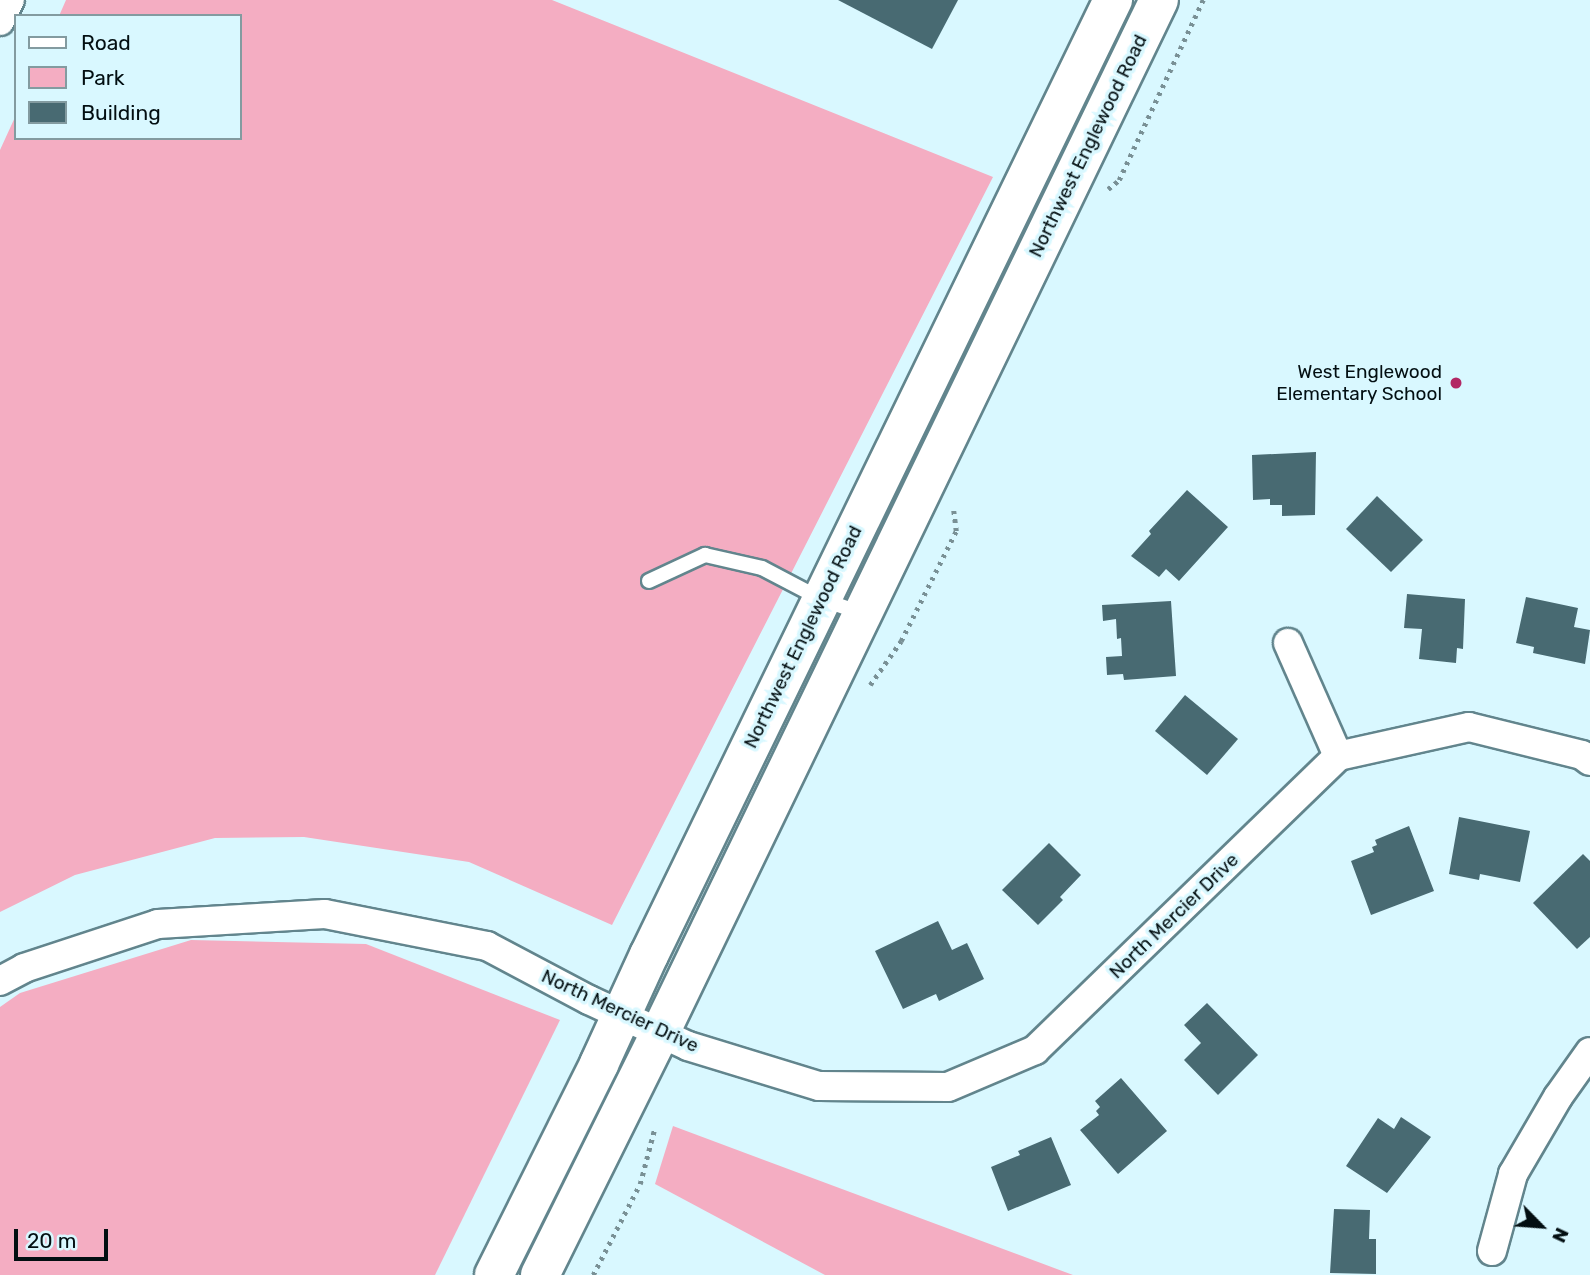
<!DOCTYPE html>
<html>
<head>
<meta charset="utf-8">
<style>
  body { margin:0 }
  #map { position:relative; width:1590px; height:1275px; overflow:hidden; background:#d9f8ff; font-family:Rubik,sans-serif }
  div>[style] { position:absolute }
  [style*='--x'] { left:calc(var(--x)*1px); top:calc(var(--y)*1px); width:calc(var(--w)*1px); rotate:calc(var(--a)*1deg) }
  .green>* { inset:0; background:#f4adc2 }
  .building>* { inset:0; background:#486a72 }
  .path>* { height:4.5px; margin-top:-2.25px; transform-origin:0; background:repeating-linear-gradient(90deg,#799095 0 3.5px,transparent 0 8.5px) }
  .roads { filter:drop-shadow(2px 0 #62858d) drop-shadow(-2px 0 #62858d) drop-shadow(0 2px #62858d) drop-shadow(0 -2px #62858d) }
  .service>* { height:14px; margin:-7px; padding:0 7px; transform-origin:7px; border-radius:7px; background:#fff }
  .minor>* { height:28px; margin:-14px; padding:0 14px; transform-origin:14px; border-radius:14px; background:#fff }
  .secondary>* { height:38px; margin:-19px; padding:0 19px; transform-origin:19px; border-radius:19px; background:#fff }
  .dots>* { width:19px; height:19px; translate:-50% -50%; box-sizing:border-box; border:4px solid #d9f8ff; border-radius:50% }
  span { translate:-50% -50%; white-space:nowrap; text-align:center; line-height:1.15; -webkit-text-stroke:7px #d9f8ff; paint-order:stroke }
  .street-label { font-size:19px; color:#030f12 }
  .poi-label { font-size:19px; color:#030f12 }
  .right { translate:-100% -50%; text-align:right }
  .legend { position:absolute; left:14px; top:14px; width:228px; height:126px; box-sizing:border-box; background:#d9f8ff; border:2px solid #839ba0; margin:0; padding:9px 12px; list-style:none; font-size:21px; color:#030f12 }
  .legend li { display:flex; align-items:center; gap:14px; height:35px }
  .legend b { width:35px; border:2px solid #839ba0 }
  .north { position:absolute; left:1506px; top:1191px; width:70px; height:70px; -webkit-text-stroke:5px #d9f8ff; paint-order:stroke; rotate:115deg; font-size:19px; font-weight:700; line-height:28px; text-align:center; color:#030f12 }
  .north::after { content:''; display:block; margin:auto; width:24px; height:32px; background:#030f12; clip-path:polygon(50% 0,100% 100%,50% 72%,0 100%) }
  .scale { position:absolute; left:14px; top:1229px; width:94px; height:32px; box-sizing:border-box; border:4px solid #030f12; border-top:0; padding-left:9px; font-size:21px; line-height:24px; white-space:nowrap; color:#030f12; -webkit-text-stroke:5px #d9f8ff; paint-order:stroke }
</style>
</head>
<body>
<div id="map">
  <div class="green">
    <div style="clip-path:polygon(66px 0,552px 0,993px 177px,612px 925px,469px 862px,304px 837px,215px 838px,75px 875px,0 912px,0 150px,16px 115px,16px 138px,240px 138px,240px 16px,59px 16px)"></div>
    <div style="clip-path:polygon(191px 940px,366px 944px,560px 1020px,435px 1275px,0 1275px,0 1007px,20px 993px)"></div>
    <div style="clip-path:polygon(673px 1126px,1073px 1275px,825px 1275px,655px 1184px)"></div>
  </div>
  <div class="building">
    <div style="clip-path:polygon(838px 0,958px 0,932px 49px)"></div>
    <div style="clip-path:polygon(1316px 452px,1315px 515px,1282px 516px,1282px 505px,1270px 505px,1270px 499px,1253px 500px,1252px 455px)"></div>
    <div style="clip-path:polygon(1187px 490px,1228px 527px,1179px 581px,1166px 569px,1159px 577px,1131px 556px,1151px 534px,1149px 531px)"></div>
    <div style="clip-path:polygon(1377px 496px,1423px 540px,1391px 572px,1346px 529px)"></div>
    <div style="clip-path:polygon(1407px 594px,1465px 599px,1463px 649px,1457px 648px,1456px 663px,1419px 659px,1422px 629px,1404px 628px)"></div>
    <div style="clip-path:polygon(1526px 597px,1578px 608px,1574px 627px,1590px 630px,1585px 664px,1533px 653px,1534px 647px,1516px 643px)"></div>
    <div style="clip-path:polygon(1171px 601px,1176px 676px,1124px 680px,1123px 674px,1107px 675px,1106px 657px,1122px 656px,1121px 638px,1117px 639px,1116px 619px,1103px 621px,1102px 605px)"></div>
    <div style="clip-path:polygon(1185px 695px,1238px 739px,1207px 775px,1155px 731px)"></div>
    <div style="clip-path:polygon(1459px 817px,1530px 831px,1520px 882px,1480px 874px,1479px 880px,1449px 874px)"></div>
    <div style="clip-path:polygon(1409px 826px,1434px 891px,1371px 915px,1351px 861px,1374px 852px,1372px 847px,1377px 845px,1375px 840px)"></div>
    <div style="clip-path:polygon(1049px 843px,1081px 875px,1060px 897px,1063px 900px,1038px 925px,1002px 890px)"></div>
    <div style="clip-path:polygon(1583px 854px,1590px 861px,1590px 937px,1577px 949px,1533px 903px)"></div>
    <div style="clip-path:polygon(938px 921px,952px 950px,967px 943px,984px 979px,939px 1001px,936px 994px,903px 1009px,875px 951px)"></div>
    <div style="clip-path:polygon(1207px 1003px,1258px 1055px,1218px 1095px,1184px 1060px,1201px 1043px,1184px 1025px)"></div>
    <div style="clip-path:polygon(1121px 1078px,1167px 1131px,1118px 1174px,1080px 1130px,1099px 1115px,1096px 1111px,1100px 1107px,1095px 1101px)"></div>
    <div style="clip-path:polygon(1401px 1117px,1431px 1137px,1387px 1193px,1346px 1166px,1378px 1118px,1394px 1129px)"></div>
    <div style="clip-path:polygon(1051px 1137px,1071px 1185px,1008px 1211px,991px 1167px,1020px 1155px,1018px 1151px)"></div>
    <div style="clip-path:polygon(1334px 1209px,1370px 1210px,1369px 1239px,1376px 1239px,1376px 1274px,1330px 1273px)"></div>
  </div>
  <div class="path">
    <div style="--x:1108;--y:189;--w:14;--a:-39"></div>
    <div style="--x:1119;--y:180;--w:199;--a:-65"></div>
    <div style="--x:870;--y:685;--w:54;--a:-54.8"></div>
    <div style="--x:901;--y:641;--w:123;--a:-63.4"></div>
    <div style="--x:956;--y:531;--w:24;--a:-97"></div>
    <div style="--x:593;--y:1275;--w:102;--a:-62.7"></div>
    <div style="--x:640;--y:1184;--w:59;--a:-75.3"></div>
  </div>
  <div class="roads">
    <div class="service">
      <div style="--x:649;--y:581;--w:62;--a:-24.9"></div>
      <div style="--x:705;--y:555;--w:58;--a:12.8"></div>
      <div style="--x:762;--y:568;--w:67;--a:27.7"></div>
      <div style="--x:821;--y:599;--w:42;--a:19.3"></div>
    </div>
    <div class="minor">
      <div style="--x:0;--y:21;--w:23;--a:-65"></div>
      <div style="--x:1288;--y:643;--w:124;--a:66.1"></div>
      <div style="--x:0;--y:981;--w:27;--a:-28"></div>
      <div style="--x:24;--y:968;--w:141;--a:-18.2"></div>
      <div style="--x:158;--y:924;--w:167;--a:-3.4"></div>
      <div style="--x:325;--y:914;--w:165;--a:11.2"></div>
      <div style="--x:487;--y:946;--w:115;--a:27.9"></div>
      <div style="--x:589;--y:1000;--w:109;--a:24.9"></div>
      <div style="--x:688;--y:1046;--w:137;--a:17"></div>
      <div style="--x:819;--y:1086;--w:129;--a:0.4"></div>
      <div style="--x:948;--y:1087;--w:95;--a:-23"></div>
      <div style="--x:1035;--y:1050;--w:422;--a:-44.1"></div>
      <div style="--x:1338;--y:756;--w:134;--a:-12.5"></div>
      <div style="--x:1469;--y:727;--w:116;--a:13.9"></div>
      <div style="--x:1582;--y:755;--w:10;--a:37"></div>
      <div style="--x:1492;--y:1251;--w:80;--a:-74.7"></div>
      <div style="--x:1513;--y:1174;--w:89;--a:-59.7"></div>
      <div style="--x:1558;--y:1097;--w:55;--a:-54.6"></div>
    </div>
    <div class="secondary">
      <div style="--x:494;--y:1275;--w:236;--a:-63.5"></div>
      <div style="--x:599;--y:1064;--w:120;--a:-65.4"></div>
      <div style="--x:649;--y:955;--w:1062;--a:-64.09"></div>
      <div style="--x:540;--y:1275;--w:270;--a:-63.6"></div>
      <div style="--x:660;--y:1033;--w:1147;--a:-64.22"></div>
    </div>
  </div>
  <div class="dots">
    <div style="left:1456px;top:383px;background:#b22764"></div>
  </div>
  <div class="street-label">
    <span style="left:1088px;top:146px;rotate:-64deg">Northwest Englewood Road</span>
    <span style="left:803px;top:637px;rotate:-64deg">Northwest Englewood Road</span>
    <span style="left:1174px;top:916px;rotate:-44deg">North Mercier Drive</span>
    <span style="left:620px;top:1011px;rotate:25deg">North Mercier Drive</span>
  </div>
  <div class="poi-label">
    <span class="right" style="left:1442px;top:383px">West Englewood<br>Elementary School</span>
  </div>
  <ul class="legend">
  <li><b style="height:9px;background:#fff"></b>Road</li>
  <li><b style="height:19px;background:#f4adc2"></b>Park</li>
  <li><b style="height:19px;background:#486a72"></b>Building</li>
  </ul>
  <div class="north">N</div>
  <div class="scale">20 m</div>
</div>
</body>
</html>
